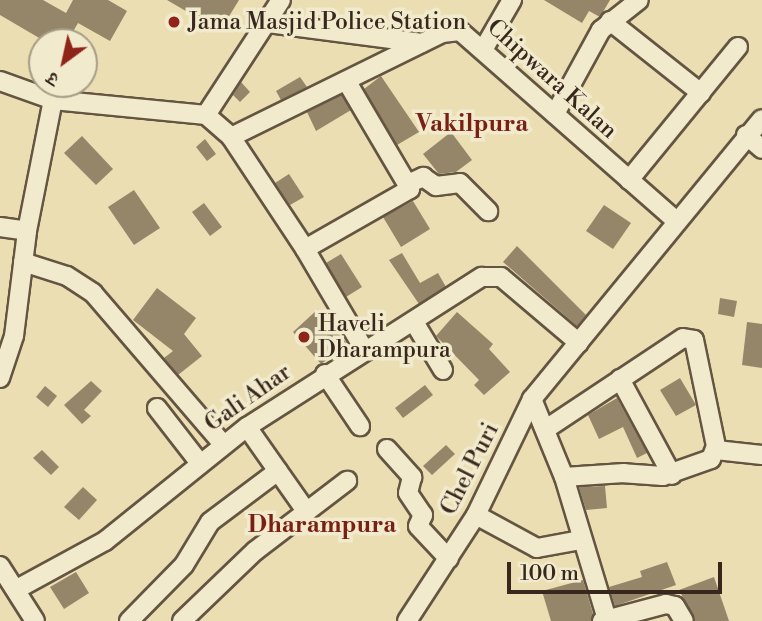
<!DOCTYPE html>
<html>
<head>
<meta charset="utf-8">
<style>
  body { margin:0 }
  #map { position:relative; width:762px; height:621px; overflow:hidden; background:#eadeb2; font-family:"Libre Bodoni","Noto Serif Devanagari",serif }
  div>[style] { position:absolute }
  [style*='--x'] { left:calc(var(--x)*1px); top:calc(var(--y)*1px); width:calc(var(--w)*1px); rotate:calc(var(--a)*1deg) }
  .building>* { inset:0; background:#95866a }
  .roads { filter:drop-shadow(2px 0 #645542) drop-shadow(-2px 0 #645542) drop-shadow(0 2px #645542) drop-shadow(0 -2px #645542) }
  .minor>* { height:18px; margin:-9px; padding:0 9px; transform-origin:9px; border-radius:9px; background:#f1eacd }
  .dots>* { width:19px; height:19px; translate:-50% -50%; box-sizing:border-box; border:4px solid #f1eacd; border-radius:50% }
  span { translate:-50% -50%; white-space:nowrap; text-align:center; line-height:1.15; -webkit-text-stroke:7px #f1eacd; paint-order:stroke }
  .poi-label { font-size:23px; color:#38271d }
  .left { translate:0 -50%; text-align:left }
  .street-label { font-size:23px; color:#38271d }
  .neighbourhood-label { font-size:24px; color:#7a1f14; font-weight:700 }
  .north { position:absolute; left:28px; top:28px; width:70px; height:70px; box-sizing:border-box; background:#f1eacd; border:2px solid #a79c87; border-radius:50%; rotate:213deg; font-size:19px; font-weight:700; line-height:28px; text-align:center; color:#38271d }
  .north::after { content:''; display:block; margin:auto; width:24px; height:32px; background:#8f2418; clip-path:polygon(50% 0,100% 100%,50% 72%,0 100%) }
  .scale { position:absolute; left:507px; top:562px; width:215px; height:32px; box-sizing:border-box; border:4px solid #38271d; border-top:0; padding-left:9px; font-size:21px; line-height:24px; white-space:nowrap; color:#38271d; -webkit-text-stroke:5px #f1eacd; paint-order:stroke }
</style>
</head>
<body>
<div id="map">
  <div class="building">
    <div style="clip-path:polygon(0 0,43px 0,66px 13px,73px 0,108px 0,127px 11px,110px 41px,78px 23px,67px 42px,52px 36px,46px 42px,0 15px)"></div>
    <div style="clip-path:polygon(167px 0,239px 0,220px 31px)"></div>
    <div style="clip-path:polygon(544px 0,610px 0,600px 17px,589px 11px,582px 23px)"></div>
    <div style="clip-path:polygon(381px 76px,419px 132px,397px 145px,364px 89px)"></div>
    <div style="clip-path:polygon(300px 77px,307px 87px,281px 100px,276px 91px)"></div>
    <div style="clip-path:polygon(241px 82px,250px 92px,240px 102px,233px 95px)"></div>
    <div style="clip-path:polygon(342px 95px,351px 110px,316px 131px,307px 112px)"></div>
    <div style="clip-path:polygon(451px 132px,472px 160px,456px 172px,439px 174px,423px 154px)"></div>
    <div style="clip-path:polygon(82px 136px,113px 169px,96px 185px,64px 153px)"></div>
    <div style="clip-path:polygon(205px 139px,216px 154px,207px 161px,196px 147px)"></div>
    <div style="clip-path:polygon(289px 174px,304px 197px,290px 205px,275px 183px)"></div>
    <div style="clip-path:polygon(134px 190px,160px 228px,134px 245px,108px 207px)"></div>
    <div style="clip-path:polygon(413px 201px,430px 229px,401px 247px,383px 217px)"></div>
    <div style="clip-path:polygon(204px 203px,222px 227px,210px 236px,192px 212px)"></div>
    <div style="clip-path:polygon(604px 205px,631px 223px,613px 249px,586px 231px)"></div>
    <div style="clip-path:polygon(517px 246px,586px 315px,577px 326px,503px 262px)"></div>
    <div style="clip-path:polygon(402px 253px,420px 283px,438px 273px,446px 287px,419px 304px,389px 260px)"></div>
    <div style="clip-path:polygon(341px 254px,362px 287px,346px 297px,326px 263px)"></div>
    <div style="clip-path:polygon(157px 288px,196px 318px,184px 334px,202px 356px,178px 375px,164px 358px,173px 351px,133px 320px)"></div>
    <div style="clip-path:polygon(720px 298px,737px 301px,734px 317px,718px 314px)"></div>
    <div style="clip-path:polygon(318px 309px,348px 345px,321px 364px,293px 332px)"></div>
    <div style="clip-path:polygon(457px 312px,493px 344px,489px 349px,510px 372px,484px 395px,474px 385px,479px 380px,436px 336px)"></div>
    <div style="clip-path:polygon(747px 322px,762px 324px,762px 368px,742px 365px)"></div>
    <div style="clip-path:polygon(680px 378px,696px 405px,676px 416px,660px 390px)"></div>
    <div style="clip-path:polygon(91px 381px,102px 391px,84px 410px,91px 416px,82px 424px,64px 405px)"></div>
    <div style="clip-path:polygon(425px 385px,433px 395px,403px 418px,395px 408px)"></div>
    <div style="clip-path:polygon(45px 386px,57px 396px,48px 407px,36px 397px)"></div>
    <div style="clip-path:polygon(617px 398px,647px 453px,637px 458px,623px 427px,599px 439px,588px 415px)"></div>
    <div style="clip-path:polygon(446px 445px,455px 454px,432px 475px,423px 466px)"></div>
    <div style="clip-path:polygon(42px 450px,59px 467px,51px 475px,33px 458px)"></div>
    <div style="clip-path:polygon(605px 486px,607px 508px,586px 510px,579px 487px)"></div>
    <div style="clip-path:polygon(83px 487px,97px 500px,79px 520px,64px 507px)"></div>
    <div style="clip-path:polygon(667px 562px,676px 585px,615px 606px,609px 587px,642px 577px,640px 571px)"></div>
    <div style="clip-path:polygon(76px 572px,89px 593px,64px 609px,50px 587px)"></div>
    <div style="clip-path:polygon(714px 577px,729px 621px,695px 621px,679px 590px)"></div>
    <div style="clip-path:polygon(583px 580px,593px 614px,591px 621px,551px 621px,542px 591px)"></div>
  </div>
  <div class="roads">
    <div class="minor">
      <div style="--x:610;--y:21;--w:116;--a:38.4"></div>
      <div style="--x:268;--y:23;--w:155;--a:7.4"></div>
      <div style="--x:483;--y:50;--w:58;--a:-59.9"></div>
      <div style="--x:0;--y:81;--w:56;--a:19.7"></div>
      <div style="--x:53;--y:100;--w:154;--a:5.6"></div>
      <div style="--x:206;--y:115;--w:137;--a:-56.9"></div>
      <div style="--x:555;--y:114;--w:96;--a:-61.3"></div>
      <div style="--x:601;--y:30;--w:48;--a:-38.3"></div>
      <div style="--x:206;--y:115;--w:33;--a:41"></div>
      <div style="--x:231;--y:137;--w:134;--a:56.5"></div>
      <div style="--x:305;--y:249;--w:116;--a:59.5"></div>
      <div style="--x:746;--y:135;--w:21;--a:41"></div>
      <div style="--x:231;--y:137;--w:235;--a:-26.2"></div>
      <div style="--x:442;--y:33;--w:18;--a:-6"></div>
      <div style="--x:460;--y:31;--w:288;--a:41.3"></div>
      <div style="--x:629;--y:180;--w:172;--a:-50.7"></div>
      <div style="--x:408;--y:184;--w:17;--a:-25"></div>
      <div style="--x:423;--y:177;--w:16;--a:35"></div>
      <div style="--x:436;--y:186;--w:24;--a:-7"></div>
      <div style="--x:460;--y:183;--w:40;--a:45"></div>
      <div style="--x:0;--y:227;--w:27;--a:8"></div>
      <div style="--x:305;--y:249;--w:121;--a:-29.7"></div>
      <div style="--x:410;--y:189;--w:124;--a:-120.5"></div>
      <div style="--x:23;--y:262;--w:46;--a:17.7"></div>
      <div style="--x:67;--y:276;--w:31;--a:33"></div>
      <div style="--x:93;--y:293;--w:199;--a:49.3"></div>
      <div style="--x:414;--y:322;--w:56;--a:58.9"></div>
      <div style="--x:325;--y:374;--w:63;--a:56.1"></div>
      <div style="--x:0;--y:378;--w:44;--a:-71.6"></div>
      <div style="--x:14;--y:336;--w:106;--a:-82.9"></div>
      <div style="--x:27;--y:231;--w:134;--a:-78.8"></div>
      <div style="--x:620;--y:379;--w:109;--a:61.6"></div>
      <div style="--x:532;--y:399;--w:84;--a:67.7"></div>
      <div style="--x:564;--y:477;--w:148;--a:73.2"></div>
      <div style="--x:157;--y:408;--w:68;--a:52.1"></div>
      <div style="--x:247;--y:427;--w:103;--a:54.9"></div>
      <div style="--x:546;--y:429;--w:164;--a:-33.6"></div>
      <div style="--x:683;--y:338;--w:11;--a:10"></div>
      <div style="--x:694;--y:340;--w:108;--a:78.3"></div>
      <div style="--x:716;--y:446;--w:14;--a:111"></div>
      <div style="--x:711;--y:459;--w:51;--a:160.5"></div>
      <div style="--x:663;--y:476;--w:39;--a:-176"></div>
      <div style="--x:624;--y:473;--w:60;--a:176.2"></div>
      <div style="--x:387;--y:449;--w:38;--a:48"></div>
      <div style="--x:412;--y:477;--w:16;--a:104"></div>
      <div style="--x:408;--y:493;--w:27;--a:56"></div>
      <div style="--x:423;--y:515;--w:12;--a:114"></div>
      <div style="--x:418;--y:526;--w:45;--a:46.8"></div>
      <div style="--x:716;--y:450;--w:46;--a:6.2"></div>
      <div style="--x:476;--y:515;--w:69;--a:28.4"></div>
      <div style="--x:537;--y:548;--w:45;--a:-10.3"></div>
      <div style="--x:0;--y:566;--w:65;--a:57.5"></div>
      <div style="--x:17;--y:589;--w:100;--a:-28.6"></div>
      <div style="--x:105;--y:541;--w:182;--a:-38.8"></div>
      <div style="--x:247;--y:427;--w:279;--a:-32.6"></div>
      <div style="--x:482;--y:277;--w:19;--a:0"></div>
      <div style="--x:501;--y:277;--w:102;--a:40.2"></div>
      <div style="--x:129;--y:621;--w:78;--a:-45.5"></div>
      <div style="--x:184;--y:565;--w:50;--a:-58.8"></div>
      <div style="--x:210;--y:522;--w:85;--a:-36.9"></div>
      <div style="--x:182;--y:621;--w:101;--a:-43.8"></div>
      <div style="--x:255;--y:551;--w:116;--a:-37.3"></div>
      <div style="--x:407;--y:621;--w:126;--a:-56.9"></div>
      <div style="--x:476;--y:515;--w:129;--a:-64.2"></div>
      <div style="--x:532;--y:399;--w:362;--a:-50.6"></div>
      <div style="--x:602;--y:621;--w:66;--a:-14.9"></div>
      <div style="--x:666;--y:604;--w:9;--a:13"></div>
      <div style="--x:675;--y:606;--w:17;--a:59"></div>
    </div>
  </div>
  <div class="dots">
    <div style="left:174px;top:22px;background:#8f2418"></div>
    <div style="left:304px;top:337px;background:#8f2418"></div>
  </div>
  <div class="poi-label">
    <span class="left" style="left:188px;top:22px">Jama Masjid Police Station</span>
    <span class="left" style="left:318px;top:337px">Haveli<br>Dharampura</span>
  </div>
  <div class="street-label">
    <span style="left:552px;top:79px;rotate:42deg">Chipwara Kalan</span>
    <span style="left:248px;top:398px;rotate:-35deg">Gali Ahar</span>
    <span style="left:470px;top:469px;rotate:-63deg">Chel Puri</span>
  </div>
  <div class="neighbourhood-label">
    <span style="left:472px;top:125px">Vakilpura</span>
    <span style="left:322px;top:526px">Dharampura</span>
  </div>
  <div class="north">उ</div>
  <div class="scale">100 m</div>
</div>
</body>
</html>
